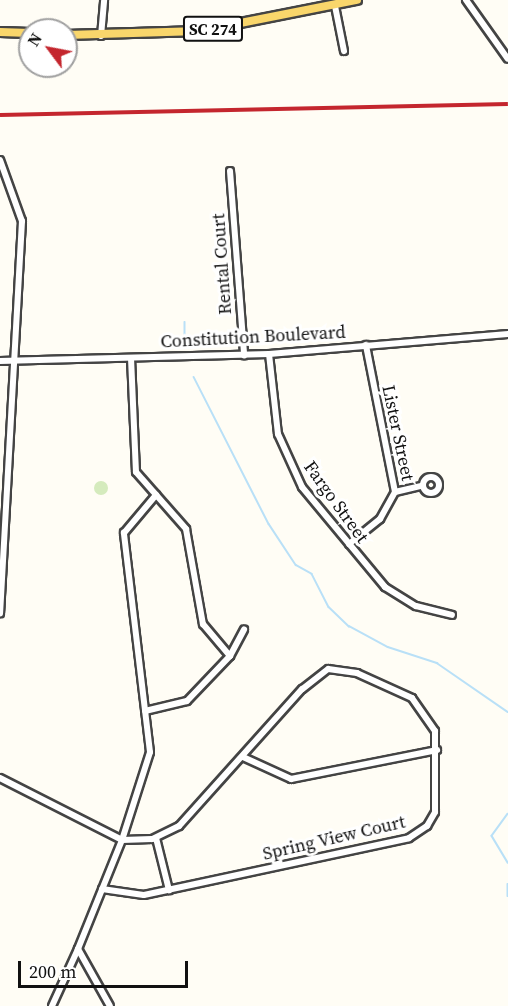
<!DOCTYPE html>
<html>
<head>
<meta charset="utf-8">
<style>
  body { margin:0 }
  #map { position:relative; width:508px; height:1006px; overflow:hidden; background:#fffdf5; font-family:"Source Serif 4",serif }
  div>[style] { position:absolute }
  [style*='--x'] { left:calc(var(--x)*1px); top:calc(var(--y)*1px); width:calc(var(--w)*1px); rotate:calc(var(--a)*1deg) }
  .green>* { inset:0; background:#d5ebbd }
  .round { border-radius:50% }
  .stream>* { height:1.5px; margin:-0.75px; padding:0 0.75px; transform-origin:0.75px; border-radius:0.75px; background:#b9e0f7 }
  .roads { filter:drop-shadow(2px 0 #444) drop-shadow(-2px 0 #444) drop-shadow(0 2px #444) drop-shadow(0 -2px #444) }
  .minor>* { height:6px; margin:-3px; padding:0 3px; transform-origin:3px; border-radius:3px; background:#fff }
  .minor>.ring { margin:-3px; padding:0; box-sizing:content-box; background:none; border:6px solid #fff; border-radius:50% }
  .major>* { height:8px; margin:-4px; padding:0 4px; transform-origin:4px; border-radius:4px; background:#f9d66b }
  .rail>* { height:4px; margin-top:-2px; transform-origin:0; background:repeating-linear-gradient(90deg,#fff 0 4.5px,#c4262e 0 9px); box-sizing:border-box; border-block:2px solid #c4262e }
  span { translate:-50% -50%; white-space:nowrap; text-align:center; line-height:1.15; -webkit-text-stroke:6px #fff; paint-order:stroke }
  .shield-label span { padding:2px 4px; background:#fff; border:2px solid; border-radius:4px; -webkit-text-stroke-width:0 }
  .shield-label { font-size:16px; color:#111; font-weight:700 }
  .street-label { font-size:18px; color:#111 }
  .north { position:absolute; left:18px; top:18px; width:60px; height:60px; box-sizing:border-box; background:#fff; border:2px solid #a0a0a0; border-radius:50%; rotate:302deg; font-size:16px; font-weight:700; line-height:24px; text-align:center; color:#111 }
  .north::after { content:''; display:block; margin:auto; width:21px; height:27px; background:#c4262e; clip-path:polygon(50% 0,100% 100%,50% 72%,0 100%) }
  .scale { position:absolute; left:18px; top:961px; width:170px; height:27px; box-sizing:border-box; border:3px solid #111; border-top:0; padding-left:8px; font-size:18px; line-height:21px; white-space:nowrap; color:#111; -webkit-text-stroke:4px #fff; paint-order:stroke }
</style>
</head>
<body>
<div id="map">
  <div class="green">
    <div class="round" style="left:94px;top:481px;width:14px;height:14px"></div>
  </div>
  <div class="stream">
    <div style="--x:185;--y:322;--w:17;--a:90"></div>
    <div style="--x:194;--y:377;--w:165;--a:63"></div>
    <div style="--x:269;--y:524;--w:49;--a:56.6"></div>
    <div style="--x:296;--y:565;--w:18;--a:29"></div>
    <div style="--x:312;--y:574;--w:37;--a:63"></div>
    <div style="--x:329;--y:607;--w:28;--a:44"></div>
    <div style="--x:349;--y:626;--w:44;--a:28.3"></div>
    <div style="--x:388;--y:647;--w:52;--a:18.1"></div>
    <div style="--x:437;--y:663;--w:86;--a:34.6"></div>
    <div style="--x:508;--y:814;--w:27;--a:126"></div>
    <div style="--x:492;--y:836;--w:31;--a:59"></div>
    <div style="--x:508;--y:884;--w:12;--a:90"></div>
  </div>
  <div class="roads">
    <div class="minor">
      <div style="--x:466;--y:0;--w:72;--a:54.6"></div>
      <div style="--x:335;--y:6;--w:46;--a:78.7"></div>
      <div style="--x:101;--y:36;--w:36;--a:-85"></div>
      <div style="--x:0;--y:160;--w:65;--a:70.2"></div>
      <div style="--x:22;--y:221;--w:393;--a:93.2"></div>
      <div style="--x:230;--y:171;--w:185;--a:85.6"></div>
      <div style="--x:269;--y:354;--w:81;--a:83.6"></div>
      <div style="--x:278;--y:434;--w:58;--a:65.6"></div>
      <div style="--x:302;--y:487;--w:130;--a:50.3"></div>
      <div style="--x:385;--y:587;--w:36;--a:32"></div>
      <div style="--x:416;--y:606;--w:37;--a:14"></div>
      <div style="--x:131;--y:358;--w:114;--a:87.5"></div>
      <div style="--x:136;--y:472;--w:76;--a:48.7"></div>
      <div style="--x:186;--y:529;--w:97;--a:79.9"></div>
      <div style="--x:203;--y:624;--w:42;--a:49.8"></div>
      <div style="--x:0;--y:361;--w:269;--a:-1.5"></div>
      <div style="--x:269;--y:354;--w:240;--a:-4.8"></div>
      <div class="ring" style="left:423px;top:477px;width:10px;height:10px"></div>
      <div style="--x:395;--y:492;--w:28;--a:-13"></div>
      <div style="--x:349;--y:544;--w:40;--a:-39"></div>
      <div style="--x:380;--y:519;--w:31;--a:-61"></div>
      <div style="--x:395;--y:492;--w:150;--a:-101.2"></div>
      <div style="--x:145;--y:711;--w:43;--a:-13.4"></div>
      <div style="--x:187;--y:701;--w:62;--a:-46.3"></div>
      <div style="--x:230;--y:656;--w:30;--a:-62"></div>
      <div style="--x:243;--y:757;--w:53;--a:24.6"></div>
      <div style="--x:291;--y:779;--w:149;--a:-11.2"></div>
      <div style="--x:0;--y:778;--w:137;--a:26.9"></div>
      <div style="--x:122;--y:840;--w:118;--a:112"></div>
      <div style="--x:78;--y:949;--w:65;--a:60.7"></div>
      <div style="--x:156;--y:838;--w:54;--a:76"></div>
      <div style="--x:102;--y:889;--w:42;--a:8.1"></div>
      <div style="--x:144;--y:895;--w:271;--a:-12.1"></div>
      <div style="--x:409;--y:838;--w:22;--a:-34"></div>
      <div style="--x:427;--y:826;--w:16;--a:-60"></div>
      <div style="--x:435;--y:812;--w:81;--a:-90"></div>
      <div style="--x:435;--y:731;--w:40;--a:-124.9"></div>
      <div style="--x:412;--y:698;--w:60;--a:-155.6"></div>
      <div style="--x:357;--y:673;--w:29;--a:-172"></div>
      <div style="--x:328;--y:669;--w:33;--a:142"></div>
      <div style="--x:302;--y:689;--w:184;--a:131.9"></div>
      <div style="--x:179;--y:826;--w:30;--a:154"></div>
      <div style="--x:152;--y:839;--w:30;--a:178"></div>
      <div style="--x:122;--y:840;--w:92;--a:-72.3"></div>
      <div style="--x:150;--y:752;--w:221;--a:-96.8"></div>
      <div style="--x:124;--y:533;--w:50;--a:-49.9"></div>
      <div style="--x:52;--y:1006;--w:63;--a:-65.5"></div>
    </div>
    <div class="major">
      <div style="--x:0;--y:32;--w:30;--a:2"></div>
      <div style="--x:66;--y:35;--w:134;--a:-1.7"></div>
      <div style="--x:200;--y:31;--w:160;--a:-11.2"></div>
    </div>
  </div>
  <div class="rail">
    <div style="--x:0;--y:115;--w:508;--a:-1.24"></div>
  </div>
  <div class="shield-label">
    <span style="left:213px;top:29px">SC 274</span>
  </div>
  <div class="street-label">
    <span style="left:222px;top:264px;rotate:-94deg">Rental Court</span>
    <span style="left:253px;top:337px;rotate:-3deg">Constitution Boulevard</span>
    <span style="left:398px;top:433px;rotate:78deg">Lister Street</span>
    <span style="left:336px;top:502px;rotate:54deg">Fargo Street</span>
    <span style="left:334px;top:838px;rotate:-13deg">Spring View Court</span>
  </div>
  <div class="north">N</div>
  <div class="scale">200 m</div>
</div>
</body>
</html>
